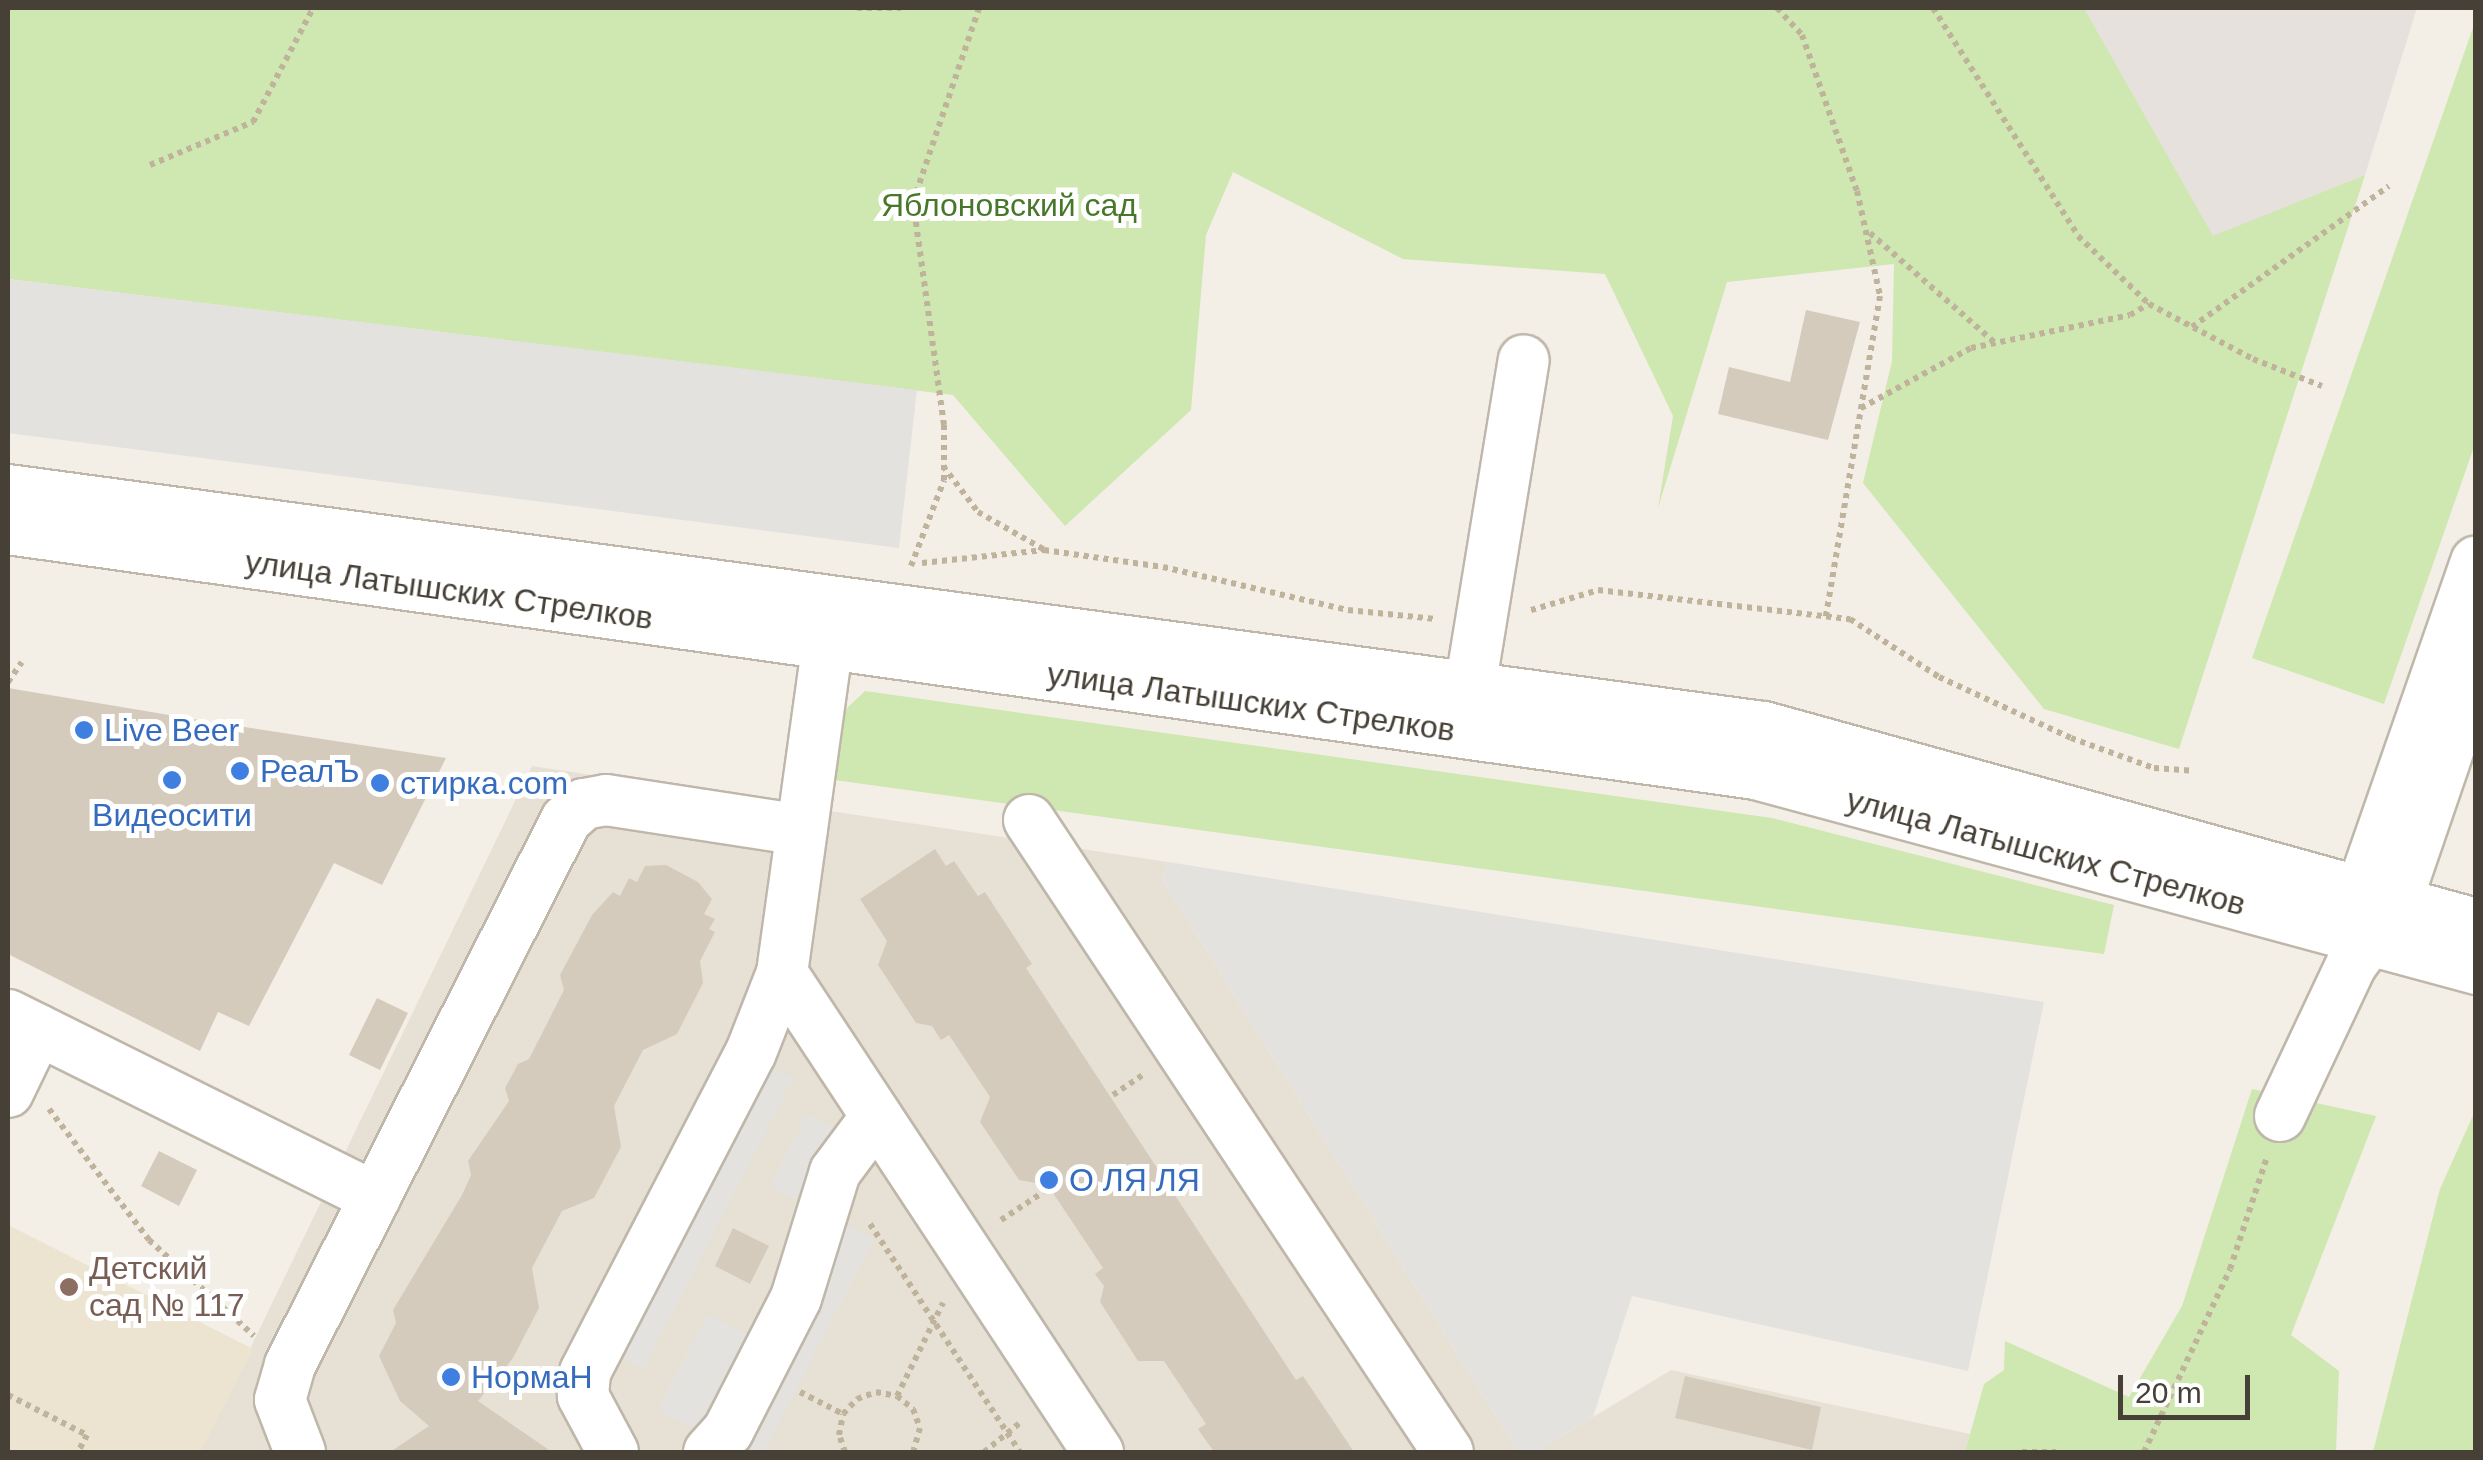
<!DOCTYPE html>
<html>
<head>
<meta charset="utf-8">
<style>
  body { margin:0 }
  #map { position:relative; width:2483px; height:1460px; overflow:hidden; background:#f3efe7; font-family:Arial,sans-serif }
  div>[style] { position:absolute }
  [style*='--x'] { left:calc(var(--x)*1px); top:calc(var(--y)*1px); width:calc(var(--w)*1px); rotate:calc(var(--a)*1deg) }
  .residential>* { inset:0; background:#e7e1d5 }
  .industrial>* { inset:0; background:#e6e1dc }
  .education>* { inset:0; background:#ece4d1 }
  .green>* { inset:0; background:#cfe7b0 }
  .parking>* { inset:0; background:#e4e2df }
  .building>* { inset:0; background:#d5cbbc }
  .path>* { height:6px; margin-top:-3px; transform-origin:0; background:repeating-linear-gradient(90deg,#c0b39b 0 5px,transparent 0 10px) }
  .roads { filter:drop-shadow(2px 0 #bfb7aa) drop-shadow(-2px 0 #bfb7aa) drop-shadow(0 2px #bfb7aa) drop-shadow(0 -2px #bfb7aa) }
  .minor>* { height:50px; margin:-25px; padding:0 25px; transform-origin:25px; border-radius:25px; background:#fff }
  .dots>* { width:28px; height:28px; translate:-50% -50%; box-sizing:border-box; border:5px solid #fff; border-radius:50% }
  span { translate:-50% -50%; white-space:nowrap; text-align:center; line-height:1.15; -webkit-text-stroke:10px #fff; paint-order:stroke }
  .park-label { font-size:32px; color:#47782a }
  .street-label { font-size:32px; color:#464036 }
  .shop-label { font-size:32px; color:#366cbe }
  .left { translate:0 -50%; text-align:left }
  .education-label { font-size:32px; color:#785e54 }
  .frame { position:absolute; inset:0; border:10px solid #464036; pointer-events:none }
  .scale { position:absolute; left:2118px; top:1375px; width:132px; height:45px; box-sizing:border-box; border:5px solid #464036; border-top:0; padding-left:12px; font-size:30px; line-height:35px; white-space:nowrap; color:#464036; -webkit-text-stroke:8px #fff; paint-order:stroke }
</style>
</head>
<body>
<div id="map">
  <div class="residential">
    <div style="clip-path:polygon(532px 766px,1168px 862px,1162px 879px,1518px 1452px,200px 1452px)"></div>
    <div style="clip-path:polygon(1671px 1370px,1970px 1434px,1965px 1452px,1535px 1452px)"></div>
  </div>
  <div class="industrial">
    <div style="clip-path:polygon(2084px 8px,2417px 8px,2365px 175px,2213px 237px)"></div>
  </div>
  <div class="education">
    <div style="clip-path:polygon(8px 1225px,253px 1349px,200px 1452px,8px 1452px)"></div>
  </div>
  <div class="green">
    <div style="clip-path:polygon(8px 8px,2084px 8px,2213px 236px,2365px 175px,2179px 749px,2044px 709px,1863px 483px,1892px 361px,1894px 264px,1727px 282px,1658px 508px,1673px 416px,1605px 274px,1403px 259px,1233px 172px,1206px 235px,1191px 410px,1065px 526px,953px 395px,8px 279px)"></div>
    <div style="clip-path:polygon(2475px 22px,2475px 444px,2384px 704px,2252px 658px)"></div>
    <div style="clip-path:polygon(865px 691px,1772px 818px,2114px 905px,2104px 954px,827px 779px,844px 711px)"></div>
    <div style="clip-path:polygon(2252px 1089px,2376px 1116px,2291px 1335px,2339px 1371px,2336px 1452px,1965px 1452px,1984px 1384px,2004px 1370px,2005px 1341px,2129px 1397px,2182px 1306px)"></div>
    <div style="clip-path:polygon(2475px 1111px,2475px 1452px,2373px 1452px,2440px 1189px)"></div>
  </div>
  <div class="parking">
    <div style="clip-path:polygon(8px 279px,917px 390px,899px 548px,8px 433px)"></div>
    <div style="clip-path:polygon(1168px 862px,2044px 1002px,1968px 1371px,1632px 1296px,1593px 1417px,1535px 1452px,1518px 1452px,1162px 879px)"></div>
    <div style="clip-path:polygon(766px 1064px,793px 1079px,643px 1369px,616px 1354px)"></div>
    <div style="clip-path:polygon(807px 1114px,832px 1127px,795px 1200px,770px 1186px)"></div>
    <div style="clip-path:polygon(848px 1226px,874px 1239px,764px 1452px,732px 1452px)"></div>
    <div style="clip-path:polygon(707px 1314px,757px 1339px,708px 1435px,658px 1410px)"></div>
  </div>
  <div class="building">
    <div style="clip-path:polygon(1806px 310px,1860px 322px,1828px 440px,1718px 414px,1729px 367px,1790px 382px)"></div>
    <div style="clip-path:polygon(8px 688px,205px 721px,446px 758px,382px 885px,334px 863px,249px 1026px,218px 1012px,200px 1051px,8px 954px)"></div>
    <div style="clip-path:polygon(935px 849px,946px 866px,954px 861px,978px 896px,985px 892px,1032px 964px,1026px 968px,1296px 1380px,1303px 1376px,1354px 1452px,1214px 1452px,1198px 1429px,1206px 1424px,1164px 1361px,1138px 1361px,1100px 1302px,1104px 1286px,1095px 1274px,1103px 1268px,1051px 1190px,1044px 1195px,1036px 1183px,1019px 1180px,980px 1122px,990px 1097px,949px 1035px,941px 1040px,932px 1026px,916px 1023px,878px 965px,887px 941px,860px 899px)"></div>
    <div style="clip-path:polygon(666px 865px,698px 882px,712px 899px,704px 914px,715px 919px,709px 929px,715px 932px,700px 961px,703px 983px,677px 1034px,643px 1050px,614px 1106px,621px 1147px,594px 1198px,562px 1211px,532px 1268px,539px 1308px,513px 1358px,478px 1401px,552px 1452px,390px 1452px,429px 1426px,400px 1401px,379px 1356px,396px 1323px,393px 1310px,462px 1195px,471px 1175px,468px 1161px,509px 1101px,505px 1088px,518px 1064px,529px 1059px,564px 990px,560px 975px,592px 915px,613px 892px,620px 896px,629px 878px,637px 882px,645px 866px)"></div>
    <div style="clip-path:polygon(377px 998px,408px 1013px,380px 1070px,349px 1055px)"></div>
    <div style="clip-path:polygon(159px 1151px,197px 1170px,179px 1206px,141px 1186px)"></div>
    <div style="clip-path:polygon(733px 1228px,769px 1246px,750px 1284px,715px 1266px)"></div>
    <div style="clip-path:polygon(1685px 1376px,1821px 1407px,1812px 1450px,1675px 1418px)"></div>
  </div>
  <div class="path">
    <div style="--x:857;--y:8;--w:44;--a:0"></div>
    <div style="--x:1777;--y:8;--w:37;--a:47"></div>
    <div style="--x:1802;--y:35;--w:165;--a:70.6"></div>
    <div style="--x:1857;--y:191;--w:107;--a:77.6"></div>
    <div style="--x:1880;--y:296;--w:325;--a:99.6"></div>
    <div style="--x:1933;--y:8;--w:270;--a:57.5"></div>
    <div style="--x:2078;--y:236;--w:98;--a:43.8"></div>
    <div style="--x:2149;--y:304;--w:118;--a:27.9"></div>
    <div style="--x:2253;--y:359;--w:74;--a:21.4"></div>
    <div style="--x:150;--y:165;--w:112;--a:-22.7"></div>
    <div style="--x:253;--y:122;--w:129;--a:-62.2"></div>
    <div style="--x:1870;--y:233;--w:167;--a:41.3"></div>
    <div style="--x:2192;--y:327;--w:242;--a:-35.6"></div>
    <div style="--x:1861;--y:408;--w:125;--a:-28.6"></div>
    <div style="--x:1971;--y:348;--w:162;--a:-11.7"></div>
    <div style="--x:2130;--y:315;--w:22;--a:-30"></div>
    <div style="--x:943;--y:466;--w:58;--a:52.7"></div>
    <div style="--x:978;--y:512;--w:75;--a:29.6"></div>
    <div style="--x:922;--y:563;--w:123;--a:-6.1"></div>
    <div style="--x:1044;--y:550;--w:120;--a:8.1"></div>
    <div style="--x:1163;--y:567;--w:190;--a:13.1"></div>
    <div style="--x:1348;--y:610;--w:88;--a:5.8"></div>
    <div style="--x:911;--y:566;--w:92;--a:-69"></div>
    <div style="--x:944;--y:480;--w:55;--a:-90"></div>
    <div style="--x:944;--y:425;--w:225;--a:-97.9"></div>
    <div style="--x:913;--y:202;--w:205;--a:-71.2"></div>
    <div style="--x:1531;--y:610;--w:70;--a:-16.6"></div>
    <div style="--x:1598;--y:590;--w:254;--a:6.6"></div>
    <div style="--x:1850;--y:619;--w:106;--a:33.1"></div>
    <div style="--x:1939;--y:677;--w:145;--a:24.8"></div>
    <div style="--x:2071;--y:738;--w:88;--a:19.9"></div>
    <div style="--x:2154;--y:768;--w:39;--a:4"></div>
    <div style="--x:8;--y:682;--w:24;--a:-55"></div>
    <div style="--x:1113;--y:1095;--w:36;--a:-34"></div>
    <div style="--x:49;--y:1109;--w:165;--a:52.6"></div>
    <div style="--x:149;--y:1240;--w:142;--a:42.4"></div>
    <div style="--x:1001;--y:1220;--w:49;--a:-33.4"></div>
    <div style="--x:870;--y:1224;--w:273;--a:56.7"></div>
    <div style="--x:800;--y:1392;--w:48;--a:27.1"></div>
    <div style="--x:8;--y:1395;--w:89;--a:26.9"></div>
    <div style="--x:87;--y:1435;--w:19;--a:118"></div>
    <div style="--x:897;--y:1396;--w:104;--a:-63.7"></div>
    <div style="--x:845;--y:1452;--w:18;--a:-109"></div>
    <div style="--x:839;--y:1435;--w:21;--a:-79"></div>
    <div style="--x:843;--y:1414;--w:21;--a:-47"></div>
    <div style="--x:857;--y:1399;--w:20;--a:-20"></div>
    <div style="--x:876;--y:1392;--w:21;--a:11"></div>
    <div style="--x:897;--y:1396;--w:21;--a:39"></div>
    <div style="--x:913;--y:1409;--w:20;--a:70"></div>
    <div style="--x:920;--y:1428;--w:25;--a:106"></div>
    <div style="--x:984;--y:1452;--w:48;--a:-39"></div>
    <div style="--x:2022;--y:1452;--w:34;--a:0"></div>
    <div style="--x:2144;--y:1452;--w:202;--a:-64.8"></div>
    <div style="--x:2230;--y:1269;--w:115;--a:-71.7"></div>
  </div>
  <div class="roads">
    <div class="minor">
      <div style="--x:8;--y:490;--w:1772;--a:7.69"></div>
      <div style="--x:1764;--y:727;--w:739;--a:15.47"></div>
      <div style="--x:8;--y:529;--w:1765;--a:7.98"></div>
      <div style="--x:1756;--y:774;--w:746;--a:15.15"></div>
      <div style="--x:1470;--y:688;--w:332;--a:-80.7"></div>
      <div style="--x:1029;--y:820;--w:758;--a:56.46"></div>
      <div style="--x:2365;--y:926;--w:34;--a:-97"></div>
      <div style="--x:2361;--y:892;--w:350;--a:-70.8"></div>
      <div style="--x:782;--y:973;--w:574;--a:56.59"></div>
      <div style="--x:8;--y:1015;--w:410;--a:26.4"></div>
      <div style="--x:8;--y:1092;--w:69;--a:-64.2"></div>
      <div style="--x:2280;--y:1116;--w:167;--a:-64.8"></div>
      <div style="--x:2351;--y:965;--w:77;--a:-54"></div>
      <div style="--x:2396;--y:903;--w:247;--a:-71.1"></div>
      <div style="--x:300;--y:1452;--w:56;--a:-111"></div>
      <div style="--x:280;--y:1400;--w:36;--a:-74"></div>
      <div style="--x:290;--y:1365;--w:611;--a:-63.14"></div>
      <div style="--x:566;--y:820;--w:24;--a:-42"></div>
      <div style="--x:584;--y:804;--w:22;--a:-10"></div>
      <div style="--x:606;--y:800;--w:198;--a:8.7"></div>
      <div style="--x:613;--y:1452;--w:64;--a:-118.2"></div>
      <div style="--x:583;--y:1396;--w:24;--a:-85"></div>
      <div style="--x:585;--y:1372;--w:360;--a:-62.6"></div>
      <div style="--x:751;--y:1052;--w:85;--a:-68.6"></div>
      <div style="--x:782;--y:973;--w:363;--a:-82.1"></div>
      <div style="--x:709;--y:1452;--w:28;--a:-48"></div>
      <div style="--x:728;--y:1431;--w:149;--a:-62.9"></div>
      <div style="--x:796;--y:1298;--w:132;--a:-72.8"></div>
      <div style="--x:835;--y:1172;--w:69;--a:-53.3"></div>
    </div>
  </div>
  <div class="dots">
    <div style="left:84px;top:730px;background:#3f7fe0"></div>
    <div style="left:240px;top:771px;background:#3f7fe0"></div>
    <div style="left:172px;top:780px;background:#3f7fe0"></div>
    <div style="left:380px;top:783px;background:#3f7fe0"></div>
    <div style="left:1049px;top:1180px;background:#3f7fe0"></div>
    <div style="left:69px;top:1287px;background:#8d6e63"></div>
    <div style="left:451px;top:1377px;background:#3f7fe0"></div>
  </div>
  <div class="park-label">
    <span style="left:1009px;top:205px">Яблоновский сад</span>
  </div>
  <div class="street-label">
    <span style="left:449px;top:590px;rotate:8deg">улица Латышских Стрелков</span>
    <span style="left:1251px;top:702px;rotate:8deg">улица Латышских Стрелков</span>
    <span style="left:2046px;top:852px;rotate:15deg">улица Латышских Стрелков</span>
  </div>
  <div class="shop-label">
    <span class="left" style="left:104px;top:730px">Live Beer</span>
    <span class="left" style="left:260px;top:771px">РеалЪ</span>
    <span class="left" style="left:400px;top:783px">стирка.com</span>
    <span style="left:172px;top:815px">Видеосити</span>
    <span class="left" style="left:1069px;top:1180px">О ЛЯ ЛЯ</span>
    <span class="left" style="left:471px;top:1377px">НормаН</span>
  </div>
  <div class="education-label">
    <span class="left" style="left:89px;top:1287px">Детский<br>сад № 117</span>
  </div>
  <div class="frame"></div>
  <div class="scale">20 m</div>
</div>
</body>
</html>
